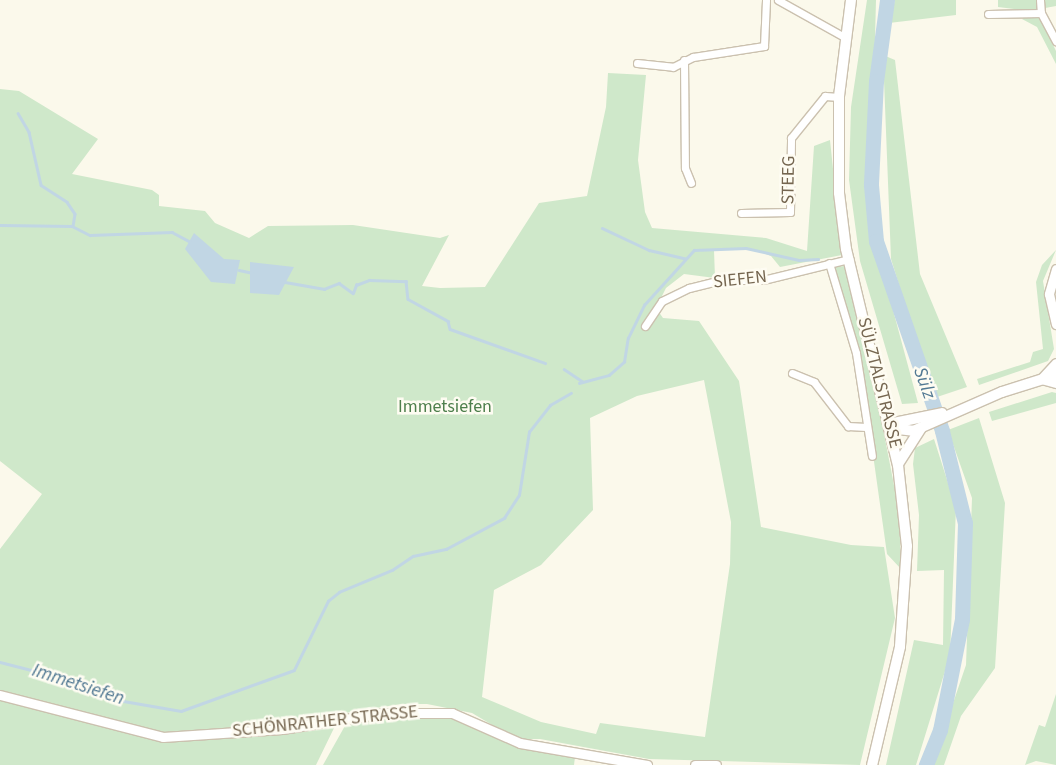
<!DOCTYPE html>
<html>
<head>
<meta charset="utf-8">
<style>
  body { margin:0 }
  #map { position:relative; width:1056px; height:765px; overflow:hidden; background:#fbf9eb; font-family:"Source Sans 3",sans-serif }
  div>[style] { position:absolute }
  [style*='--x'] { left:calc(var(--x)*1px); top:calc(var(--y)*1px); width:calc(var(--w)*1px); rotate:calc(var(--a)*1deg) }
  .green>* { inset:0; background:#cfe8ca }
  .water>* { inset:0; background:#c1d6e4 }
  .stream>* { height:2.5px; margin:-1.25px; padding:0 1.25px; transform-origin:1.25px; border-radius:1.25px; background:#c1d6e4 }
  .river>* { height:15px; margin:-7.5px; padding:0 7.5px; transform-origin:7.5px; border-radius:7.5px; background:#c1d6e4 }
  .roads { filter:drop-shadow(1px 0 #cbc1af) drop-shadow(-1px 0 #cbc1af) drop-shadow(0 1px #cbc1af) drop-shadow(0 -1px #cbc1af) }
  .minor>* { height:7px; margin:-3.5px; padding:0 3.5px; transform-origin:3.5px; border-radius:3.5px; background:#fff }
  .tertiary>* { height:9px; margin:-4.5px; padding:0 4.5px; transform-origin:4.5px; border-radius:4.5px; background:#fff }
  .secondary>* { height:10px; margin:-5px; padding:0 5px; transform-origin:5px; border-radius:5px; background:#fff }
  span { translate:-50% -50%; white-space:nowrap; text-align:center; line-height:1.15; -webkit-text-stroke:5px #fefcf2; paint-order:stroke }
  .street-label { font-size:18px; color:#756650 }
  .park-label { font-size:18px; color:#4e7f4c }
  .water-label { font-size:19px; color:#527993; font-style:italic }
</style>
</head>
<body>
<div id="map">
  <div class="green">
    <div style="clip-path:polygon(867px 0,876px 0,871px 194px,886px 284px,918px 403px,902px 404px,860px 261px,849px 180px,851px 107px)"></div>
    <div style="clip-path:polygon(895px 0,956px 0,956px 15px,889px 23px)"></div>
    <div style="clip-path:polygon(998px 0,1056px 0,1056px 6px,1029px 11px,998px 7px)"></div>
    <div style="clip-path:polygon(1030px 14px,1039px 16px,1056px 51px,1056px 64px,1037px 27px,1022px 19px)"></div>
    <div style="clip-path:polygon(883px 55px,895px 60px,920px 274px,967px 387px,934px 398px,891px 259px)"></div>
    <div style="clip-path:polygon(evenodd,608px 73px,646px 75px,638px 160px,645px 212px,652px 228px,766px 238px,807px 251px,814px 146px,830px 140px,842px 255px,780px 267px,771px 256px,756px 250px,714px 250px,715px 278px,684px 274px,666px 288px,656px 308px,663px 318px,699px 321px,739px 381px,761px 527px,851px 545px,884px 547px,895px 618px,860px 765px,649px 759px,540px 739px,516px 739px,472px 713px,427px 704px,401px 704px,272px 725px,166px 733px,0 690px,0 549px,42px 494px,0 461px,0 89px,19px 91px,98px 139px,72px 174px,152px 190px,159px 195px,159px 206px,205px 211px,215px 223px,249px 238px,268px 226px,353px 225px,440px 238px,449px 235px,422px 286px,440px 288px,485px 287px,539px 203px,587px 196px,606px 107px,608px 73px,704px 380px,731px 522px,730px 564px,705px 737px,600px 723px,596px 734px,541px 722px,482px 697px,494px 590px,541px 565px,593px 510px,590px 418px,637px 396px,704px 380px)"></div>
    <div style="clip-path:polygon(1056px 250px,1043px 281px,1054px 349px,1048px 361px,979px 385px,977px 379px,1030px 362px,1033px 352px,1043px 349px,1036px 282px,1042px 265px)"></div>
    <div style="clip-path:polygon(844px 266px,875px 387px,899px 511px,901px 569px,887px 554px,859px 355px,831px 268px)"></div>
    <div style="clip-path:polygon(1052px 392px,1056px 393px,1056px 403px,992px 421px,989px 412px)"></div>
    <div style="clip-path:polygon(979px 418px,1005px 503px,995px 668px,961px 716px,944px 765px,932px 765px,966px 665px,972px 498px,948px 430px)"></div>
    <div style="clip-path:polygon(934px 439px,956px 508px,950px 655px,916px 765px,886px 765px,914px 640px,943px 645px,944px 570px,917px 571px,919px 515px,913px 464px,915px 448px)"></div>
    <div style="clip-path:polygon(1056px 694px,1056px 765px,1036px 761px,1025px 765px,1039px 725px,1045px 727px)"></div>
    <div style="clip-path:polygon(0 698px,165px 741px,335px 726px,316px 765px,0 765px)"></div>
    <div style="clip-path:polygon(397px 717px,450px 717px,513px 746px,575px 757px,574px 765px,323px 765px,346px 724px)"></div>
  </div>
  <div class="water">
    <div style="clip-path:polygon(194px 233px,224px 259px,240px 260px,235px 284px,211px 282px,185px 249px)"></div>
    <div style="clip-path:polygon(250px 262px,294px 267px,279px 295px,250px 293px)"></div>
  </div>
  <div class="stream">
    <div style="--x:18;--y:113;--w:22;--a:60"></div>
    <div style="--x:29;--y:132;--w:54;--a:77.2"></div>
    <div style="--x:41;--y:185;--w:31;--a:33"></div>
    <div style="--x:67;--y:202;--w:14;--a:56"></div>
    <div style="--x:75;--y:214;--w:12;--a:99"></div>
    <div style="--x:0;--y:225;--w:72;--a:0.8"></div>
    <div style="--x:72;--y:226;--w:20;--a:27"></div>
    <div style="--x:90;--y:235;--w:82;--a:-2.1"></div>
    <div style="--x:172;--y:232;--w:21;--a:28"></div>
    <div style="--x:602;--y:228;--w:52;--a:25.1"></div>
    <div style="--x:649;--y:250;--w:37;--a:13"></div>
    <div style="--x:239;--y:270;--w:14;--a:12"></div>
    <div style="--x:285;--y:282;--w:40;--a:10"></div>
    <div style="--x:324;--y:289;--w:16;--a:-22"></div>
    <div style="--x:339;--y:283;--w:17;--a:36"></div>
    <div style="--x:353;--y:293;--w:9;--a:-69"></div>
    <div style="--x:356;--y:285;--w:14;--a:-21"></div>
    <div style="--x:369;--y:280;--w:37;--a:2"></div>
    <div style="--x:406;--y:281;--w:18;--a:84"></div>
    <div style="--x:408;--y:299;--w:46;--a:28.8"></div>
    <div style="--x:448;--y:321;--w:8;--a:76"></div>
    <div style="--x:450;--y:329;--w:101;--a:19.7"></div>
    <div style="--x:564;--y:369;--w:22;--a:34"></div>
    <div style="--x:579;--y:383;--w:31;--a:-15"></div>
    <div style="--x:609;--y:375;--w:20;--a:-41"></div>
    <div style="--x:624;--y:362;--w:24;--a:-81"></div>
    <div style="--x:628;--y:338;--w:37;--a:-64"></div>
    <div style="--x:644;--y:305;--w:74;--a:-47.7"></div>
    <div style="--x:694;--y:250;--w:52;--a:-2.2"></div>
    <div style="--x:746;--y:248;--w:54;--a:12.8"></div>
    <div style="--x:799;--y:260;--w:19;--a:-3"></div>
    <div style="--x:0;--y:662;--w:44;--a:14.3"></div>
    <div style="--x:43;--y:673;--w:68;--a:21.6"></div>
    <div style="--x:106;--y:698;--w:76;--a:9.8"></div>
    <div style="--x:181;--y:711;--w:120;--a:-19.9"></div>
    <div style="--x:294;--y:670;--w:77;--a:-63.8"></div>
    <div style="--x:328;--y:601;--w:14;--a:-39"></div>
    <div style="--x:339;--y:592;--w:57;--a:-22.5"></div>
    <div style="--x:392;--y:570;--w:25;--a:-34"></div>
    <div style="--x:413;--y:556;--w:34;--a:-12"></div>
    <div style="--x:446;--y:549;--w:66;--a:-28.1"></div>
    <div style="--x:504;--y:518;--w:27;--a:-57"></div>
    <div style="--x:519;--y:495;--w:64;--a:-81"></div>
    <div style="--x:529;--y:432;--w:34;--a:-52"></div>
    <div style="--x:550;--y:405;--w:24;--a:-30"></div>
  </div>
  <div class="river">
    <div style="--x:887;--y:0;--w:82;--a:97.7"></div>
    <div style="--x:876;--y:81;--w:104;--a:92.8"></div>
    <div style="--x:871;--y:185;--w:56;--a:84.9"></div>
    <div style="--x:876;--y:241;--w:201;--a:70.8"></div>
    <div style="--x:942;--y:431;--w:95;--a:76"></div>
    <div style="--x:965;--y:523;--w:96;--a:91.8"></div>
    <div style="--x:962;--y:619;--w:113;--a:101.2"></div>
    <div style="--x:940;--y:730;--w:38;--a:112"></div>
  </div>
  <div class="roads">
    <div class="minor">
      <div style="--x:778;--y:0;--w:78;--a:29.2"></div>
      <div style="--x:1040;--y:0;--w:13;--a:86"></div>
      <div style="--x:1041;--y:13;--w:32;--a:62"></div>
      <div style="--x:988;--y:14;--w:53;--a:-1.1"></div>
      <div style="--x:684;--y:60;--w:108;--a:89.5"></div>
      <div style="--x:685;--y:168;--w:16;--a:68"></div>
      <div style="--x:637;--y:63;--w:36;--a:6"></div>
      <div style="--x:673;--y:67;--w:22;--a:-27"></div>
      <div style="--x:693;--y:57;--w:72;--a:-8.8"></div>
      <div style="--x:764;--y:46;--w:46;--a:-87.5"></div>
      <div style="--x:741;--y:213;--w:49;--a:-1.2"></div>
      <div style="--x:790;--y:212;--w:74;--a:-89.2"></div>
      <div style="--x:791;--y:138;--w:54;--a:-51"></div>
      <div style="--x:825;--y:96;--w:14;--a:4"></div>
      <div style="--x:829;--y:263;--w:94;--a:73.3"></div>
      <div style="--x:856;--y:353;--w:104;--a:81.2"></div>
      <div style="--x:645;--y:326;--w:30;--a:-56"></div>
      <div style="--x:662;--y:301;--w:30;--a:-26"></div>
      <div style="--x:689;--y:288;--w:33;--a:-14"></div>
      <div style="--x:721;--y:280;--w:42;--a:0"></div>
      <div style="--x:763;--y:280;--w:89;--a:-13.7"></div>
      <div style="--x:792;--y:373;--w:24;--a:22"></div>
      <div style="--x:814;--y:382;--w:56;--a:52.3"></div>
      <div style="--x:848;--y:426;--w:18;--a:3"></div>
    </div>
    <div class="tertiary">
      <div style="--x:1056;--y:269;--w:26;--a:106"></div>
      <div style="--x:1049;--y:294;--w:31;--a:77"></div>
      <div style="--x:1041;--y:379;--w:22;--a:-47"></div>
      <div style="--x:1041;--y:379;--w:16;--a:15"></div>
      <div style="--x:0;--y:695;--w:168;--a:14.4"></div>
      <div style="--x:163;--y:737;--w:119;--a:-3.8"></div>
      <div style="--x:282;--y:729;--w:103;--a:-8.9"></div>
      <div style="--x:384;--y:713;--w:68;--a:0"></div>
      <div style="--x:452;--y:713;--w:74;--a:23.8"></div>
      <div style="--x:520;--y:743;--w:129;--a:9.8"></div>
      <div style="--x:695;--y:765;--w:21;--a:0"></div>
    </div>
    <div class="secondary">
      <div style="--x:851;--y:0;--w:98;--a:97.1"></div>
      <div style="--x:839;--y:97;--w:96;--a:90"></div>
      <div style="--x:839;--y:193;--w:56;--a:82.9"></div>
      <div style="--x:846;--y:249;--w:222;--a:76.5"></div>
      <div style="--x:898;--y:465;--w:81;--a:83.7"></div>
      <div style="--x:907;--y:546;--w:101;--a:94"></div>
      <div style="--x:900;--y:647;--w:121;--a:103.3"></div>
      <div style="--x:889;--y:424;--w:54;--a:-11.7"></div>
      <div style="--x:890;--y:428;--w:23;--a:7"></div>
      <div style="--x:913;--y:431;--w:97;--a:-23.7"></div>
      <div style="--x:1002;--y:392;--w:57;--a:-17.5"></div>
      <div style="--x:898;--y:464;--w:43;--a:-57.4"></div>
    </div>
  </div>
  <div class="street-label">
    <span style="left:789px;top:180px;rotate:-89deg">STEEG</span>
    <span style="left:740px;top:280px;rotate:-6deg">SIEFEN</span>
    <span style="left:879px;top:383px;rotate:76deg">SÜLZTALSTRASSE</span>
    <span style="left:325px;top:722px;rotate:-6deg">SCHÖNRATHER STRASSE</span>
  </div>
  <div class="park-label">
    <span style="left:445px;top:407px">Immetsiefen</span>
  </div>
  <div class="water-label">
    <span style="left:924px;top:383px;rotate:70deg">Sülz</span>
    <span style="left:78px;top:685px;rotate:18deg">Immetsiefen</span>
  </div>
</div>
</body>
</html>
